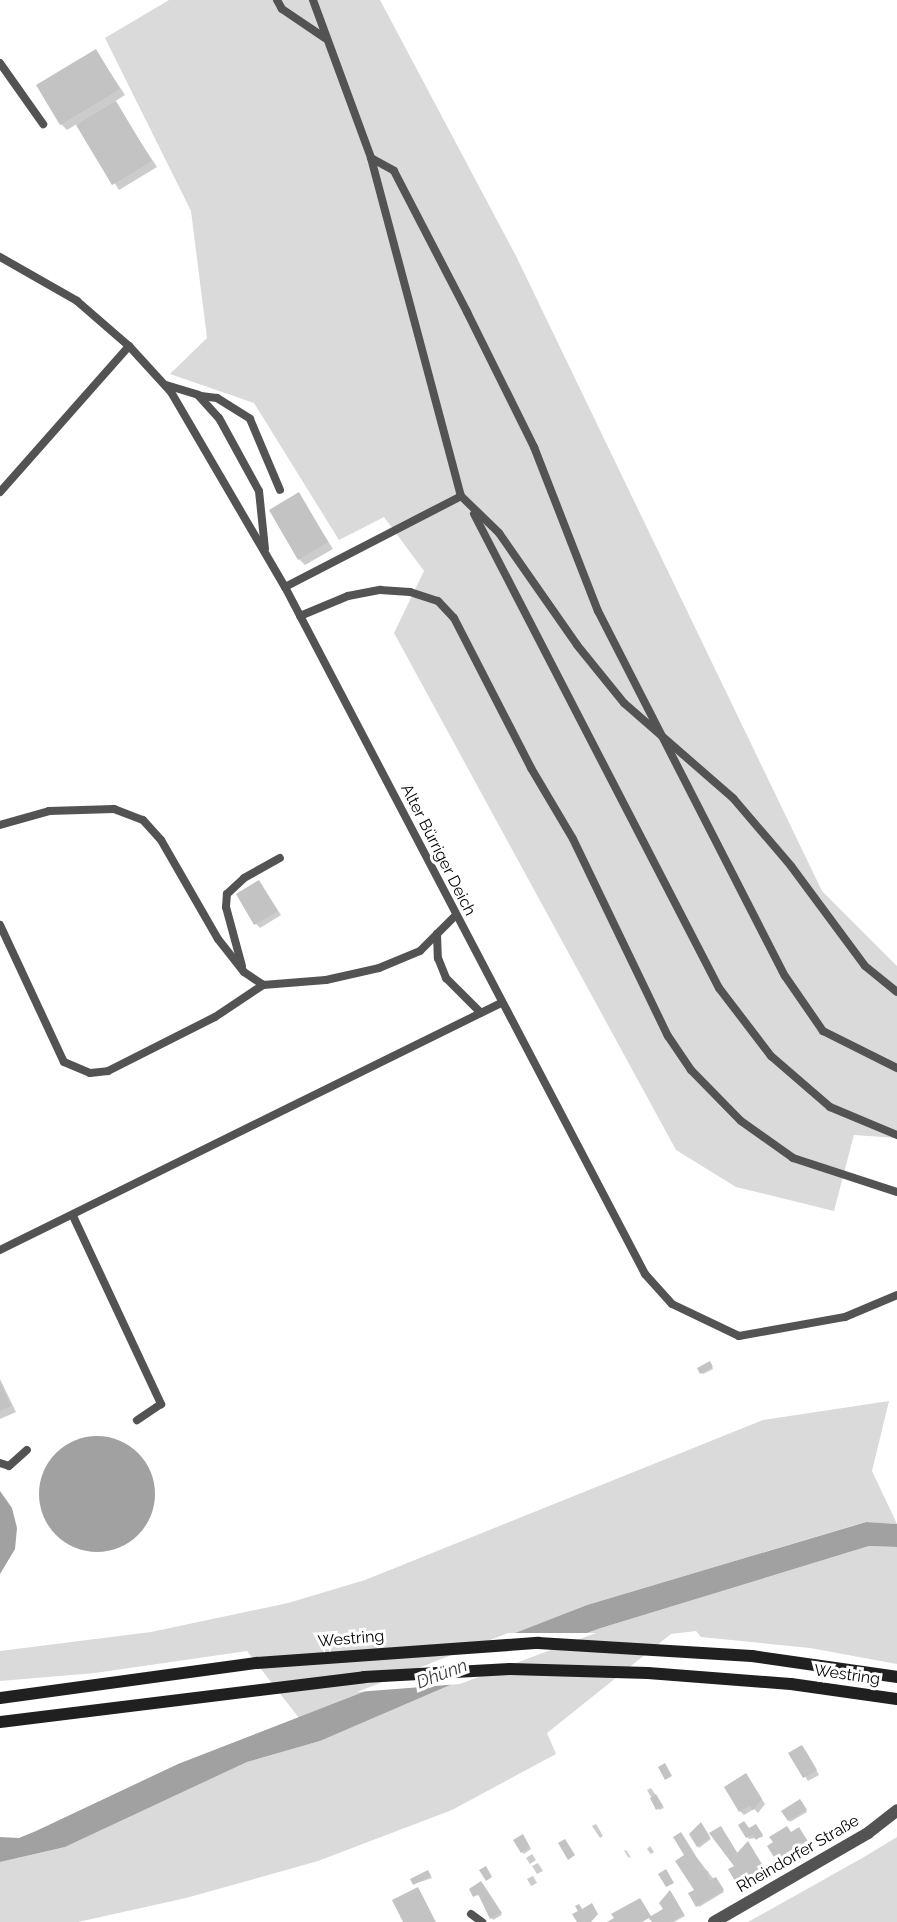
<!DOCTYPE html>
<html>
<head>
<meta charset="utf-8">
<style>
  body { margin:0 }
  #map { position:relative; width:897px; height:1922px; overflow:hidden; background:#fff; font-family:Raleway,sans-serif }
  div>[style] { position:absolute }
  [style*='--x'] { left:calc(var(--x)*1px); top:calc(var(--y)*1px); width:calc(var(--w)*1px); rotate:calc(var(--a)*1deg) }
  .green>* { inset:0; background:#dadada }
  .water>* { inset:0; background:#a1a1a1 }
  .round { border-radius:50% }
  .pier>* { inset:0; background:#fff }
  .shadow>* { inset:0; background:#0003 }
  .building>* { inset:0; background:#c3c3c3 }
  .service>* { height:8px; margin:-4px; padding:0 4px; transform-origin:4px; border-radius:4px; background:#535353 }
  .tertiary>* { height:12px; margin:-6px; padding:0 6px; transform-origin:6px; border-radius:6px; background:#535353 }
  .secondary>* { height:12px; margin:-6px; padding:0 6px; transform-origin:6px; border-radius:6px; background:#202020 }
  span { translate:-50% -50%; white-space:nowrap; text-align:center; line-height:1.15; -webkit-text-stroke:6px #fff; paint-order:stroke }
  .street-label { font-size:16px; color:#000 }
  .water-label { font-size:18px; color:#424242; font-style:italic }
</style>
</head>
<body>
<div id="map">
  <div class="green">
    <div style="clip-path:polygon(169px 0,380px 0,517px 258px,822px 891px,897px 966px,897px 1138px,854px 1135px,834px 1211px,736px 1187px,676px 1150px,394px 633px,424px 571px,384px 517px,339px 540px,254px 403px,170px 374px,207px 338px,191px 211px,105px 38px)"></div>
    <div style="clip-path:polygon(889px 1401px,872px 1471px,897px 1524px,865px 1522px,587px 1605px,299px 1718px,247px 1651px,95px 1673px,0 1681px,0 1651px,151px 1632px,288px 1603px,365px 1580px,763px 1420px)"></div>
    <div style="clip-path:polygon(869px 1546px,897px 1547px,897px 1664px,810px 1648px,701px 1637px,696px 1631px,671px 1634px,547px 1733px,556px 1754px,452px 1810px,318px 1861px,186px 1898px,78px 1922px,0 1922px,0 1862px,65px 1847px,247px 1762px,320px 1741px,499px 1664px,601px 1628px)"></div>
    <div style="clip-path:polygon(897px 1837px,897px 1922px,748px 1922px,864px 1857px)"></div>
  </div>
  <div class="water">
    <div class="round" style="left:39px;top:1436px;width:116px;height:116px"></div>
    <div style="clip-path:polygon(0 1491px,12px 1508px,17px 1528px,15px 1549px,0 1574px)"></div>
    <div style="clip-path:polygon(866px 1522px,897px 1524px,897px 1547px,869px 1546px,601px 1628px,499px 1664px,320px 1741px,247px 1762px,65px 1847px,0 1862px,0 1837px,19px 1838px,36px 1831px,178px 1764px,587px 1605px)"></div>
  </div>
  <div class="pier">
    <div style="clip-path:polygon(508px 1633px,596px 1633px,460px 1684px,357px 1692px)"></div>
  </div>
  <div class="shadow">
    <div style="clip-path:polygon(96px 51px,125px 95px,114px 102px,157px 167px,119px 190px,77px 124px,67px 130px,61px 124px)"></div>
    <div style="clip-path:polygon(299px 494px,333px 549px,305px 565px,299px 559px)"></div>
    <div style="clip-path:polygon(259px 882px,281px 915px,260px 928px,256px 924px)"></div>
    <div style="clip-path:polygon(711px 1365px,713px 1369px,703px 1374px,701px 1373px)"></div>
    <div style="clip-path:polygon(0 1379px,16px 1412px,0 1419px)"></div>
    <div style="clip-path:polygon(806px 1751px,819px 1775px,808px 1781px,790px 1754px)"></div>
    <div style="clip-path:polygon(746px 1775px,765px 1804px,758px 1813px,754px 1809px,744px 1815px,740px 1811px)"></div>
    <div style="clip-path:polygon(651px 1788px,664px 1808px,659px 1810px,647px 1790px)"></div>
    <div style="clip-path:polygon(802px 1802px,807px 1812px,790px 1822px,789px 1820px)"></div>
    <div style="clip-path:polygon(596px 1824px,603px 1836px,600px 1838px,592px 1826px)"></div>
    <div style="clip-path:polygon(702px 1825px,711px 1839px,699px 1848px,698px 1846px)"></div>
    <div style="clip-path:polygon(740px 1826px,749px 1830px,757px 1827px,763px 1837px,749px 1839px)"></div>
    <div style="clip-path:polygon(799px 1829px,810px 1844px,780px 1862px,776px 1858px,791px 1833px)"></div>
    <div style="clip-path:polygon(727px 1836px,738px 1854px,748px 1843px,766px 1870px,738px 1883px)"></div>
    <div style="clip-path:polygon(524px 1838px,531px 1849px,524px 1854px,522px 1852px)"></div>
    <div style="clip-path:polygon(650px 1846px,654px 1852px,651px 1854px,647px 1849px)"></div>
    <div style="clip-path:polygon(624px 1850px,627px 1851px,631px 1858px,628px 1857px)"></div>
    <div style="clip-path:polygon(693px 1853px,724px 1892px,699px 1907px,698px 1906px)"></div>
    <div style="clip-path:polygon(532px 1854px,536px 1860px,530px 1864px,526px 1858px)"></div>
    <div style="clip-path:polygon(538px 1863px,543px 1871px,537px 1874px,532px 1866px)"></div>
    <div style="clip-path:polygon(429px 1873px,432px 1878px,414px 1884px,412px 1880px)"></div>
    <div style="clip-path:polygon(533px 1876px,537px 1883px,531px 1886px,527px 1879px)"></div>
    <div style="clip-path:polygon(483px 1885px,502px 1915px,493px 1920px,480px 1895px,474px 1896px)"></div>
    <div style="clip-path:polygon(417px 1889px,421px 1893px,436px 1922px,405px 1922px)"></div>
    <div style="clip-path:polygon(671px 1893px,685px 1916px,674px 1922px,654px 1922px,651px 1919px,645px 1922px,665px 1910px)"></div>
  </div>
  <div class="building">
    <div style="clip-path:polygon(96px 49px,120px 89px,60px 125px,36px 85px)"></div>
    <div style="clip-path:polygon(116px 101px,152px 161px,112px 185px,76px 125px)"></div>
    <div style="clip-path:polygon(299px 492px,328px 542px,298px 560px,269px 510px)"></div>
    <div style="clip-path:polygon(259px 880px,278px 911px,254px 925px,236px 894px)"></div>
    <div style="clip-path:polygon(710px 1361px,713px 1367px,700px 1374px,697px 1368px)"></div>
    <div style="clip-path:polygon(0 1382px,11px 1406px,0 1411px)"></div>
    <div style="clip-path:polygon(802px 1745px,817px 1770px,803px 1778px,788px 1753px)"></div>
    <div style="clip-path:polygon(665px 1763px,672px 1776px,665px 1780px,658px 1767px)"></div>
    <div style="clip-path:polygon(746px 1773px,762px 1799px,753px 1810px,750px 1806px,739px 1812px,724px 1787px)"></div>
    <div style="clip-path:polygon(656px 1794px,663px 1806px,656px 1810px,650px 1798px)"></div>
    <div style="clip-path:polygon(800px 1799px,807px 1810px,788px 1821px,781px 1811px)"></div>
    <div style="clip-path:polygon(744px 1821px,749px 1828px,756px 1824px,763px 1835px,756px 1840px,753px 1835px,746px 1838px,738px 1825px)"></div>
    <div style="clip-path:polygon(701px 1822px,710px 1837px,697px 1847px,689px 1834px)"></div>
    <div style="clip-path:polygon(721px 1826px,737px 1853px,748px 1841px,763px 1866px,736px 1883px,728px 1869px,734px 1866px,709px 1833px)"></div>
    <div style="clip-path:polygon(787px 1826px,791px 1832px,799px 1827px,807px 1840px,775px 1859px,767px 1846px,773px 1842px,769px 1837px)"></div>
    <div style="clip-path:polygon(681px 1832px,704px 1869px,709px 1872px,707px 1874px,710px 1880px,716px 1877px,724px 1890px,696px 1907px,688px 1893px,694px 1890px,675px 1861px,684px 1855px,673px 1837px)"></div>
    <div style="clip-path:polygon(523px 1834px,530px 1847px,521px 1853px,513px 1840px)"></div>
    <div style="clip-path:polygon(565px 1839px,575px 1855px,568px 1860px,558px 1843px)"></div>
    <div style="clip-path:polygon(486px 1866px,492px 1877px,486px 1881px,479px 1870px)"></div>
    <div style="clip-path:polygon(666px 1869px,674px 1883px,666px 1887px,658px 1874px)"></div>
    <div style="clip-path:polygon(428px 1870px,431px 1876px,413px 1885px,410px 1879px)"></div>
    <div style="clip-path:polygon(481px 1881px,502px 1913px,490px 1919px,478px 1894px,473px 1897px,469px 1889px)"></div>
    <div style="clip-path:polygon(418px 1887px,429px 1909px,435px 1922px,403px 1922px,392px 1900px)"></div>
    <div style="clip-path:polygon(670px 1890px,684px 1914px,671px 1922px,652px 1922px,649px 1918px,642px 1922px,607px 1922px,614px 1918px,611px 1914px,640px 1898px,651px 1916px,663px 1909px,659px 1903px)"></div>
    <div style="clip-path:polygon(592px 1903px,598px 1914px,591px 1922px,577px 1922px,572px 1914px,578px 1911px,575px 1906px,579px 1904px,582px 1909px)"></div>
  </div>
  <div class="service">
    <div style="--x:277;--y:0;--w:10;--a:61"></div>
    <div style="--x:282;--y:9;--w:52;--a:34"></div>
    <div style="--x:313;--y:0;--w:168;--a:69.8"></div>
    <div style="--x:371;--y:158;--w:350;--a:75.1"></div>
    <div style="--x:0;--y:63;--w:75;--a:54.8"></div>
    <div style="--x:371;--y:158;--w:26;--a:29"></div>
    <div style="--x:394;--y:171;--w:159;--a:62.6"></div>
    <div style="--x:467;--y:312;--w:151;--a:63.6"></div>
    <div style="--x:534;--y:447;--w:176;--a:68.7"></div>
    <div style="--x:598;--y:611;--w:410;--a:62.9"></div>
    <div style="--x:785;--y:976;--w:67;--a:55.4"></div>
    <div style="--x:823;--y:1031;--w:83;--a:26.6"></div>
    <div style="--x:0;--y:257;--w:89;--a:29.7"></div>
    <div style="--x:77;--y:301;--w:69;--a:40.9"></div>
    <div style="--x:129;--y:346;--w:62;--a:47.6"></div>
    <div style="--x:171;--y:392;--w:226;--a:59.7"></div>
    <div style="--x:285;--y:587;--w:776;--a:62.34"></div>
    <div style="--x:645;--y:1274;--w:40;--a:48"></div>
    <div style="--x:672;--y:1304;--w:74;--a:25.5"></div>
    <div style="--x:739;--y:1336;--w:108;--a:-10.2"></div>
    <div style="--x:845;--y:1317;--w:56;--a:-22.9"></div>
    <div style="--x:166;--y:385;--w:34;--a:17"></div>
    <div style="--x:198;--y:395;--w:31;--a:48"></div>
    <div style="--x:219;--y:418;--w:83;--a:61.3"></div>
    <div style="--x:259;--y:491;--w:58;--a:84.1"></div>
    <div style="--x:201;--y:396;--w:16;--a:7"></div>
    <div style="--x:217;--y:398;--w:39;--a:32"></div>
    <div style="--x:250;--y:419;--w:77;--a:67.1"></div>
    <div style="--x:0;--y:492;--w:195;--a:-48.5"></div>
    <div style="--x:474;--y:514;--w:534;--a:62.67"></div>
    <div style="--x:719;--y:988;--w:86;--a:52.6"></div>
    <div style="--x:771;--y:1056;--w:78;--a:40.8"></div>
    <div style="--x:830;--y:1107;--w:73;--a:22.7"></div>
    <div style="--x:285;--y:587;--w:198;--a:-27.3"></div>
    <div style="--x:461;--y:496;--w:53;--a:44.2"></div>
    <div style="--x:499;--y:533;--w:136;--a:55.1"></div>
    <div style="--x:577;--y:645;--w:75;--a:51"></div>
    <div style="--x:624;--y:703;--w:145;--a:41.1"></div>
    <div style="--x:733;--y:798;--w:89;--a:49.5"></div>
    <div style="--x:791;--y:866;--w:124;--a:53.5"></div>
    <div style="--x:865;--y:966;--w:41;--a:39.1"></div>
    <div style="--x:300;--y:616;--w:52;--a:-22.6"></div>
    <div style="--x:348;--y:596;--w:33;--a:-11"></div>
    <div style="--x:380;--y:590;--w:30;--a:4"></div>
    <div style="--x:410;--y:592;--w:29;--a:18"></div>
    <div style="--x:438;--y:601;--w:23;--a:47"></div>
    <div style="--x:454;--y:618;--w:169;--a:62.8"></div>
    <div style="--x:531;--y:768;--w:82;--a:59.4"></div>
    <div style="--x:573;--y:839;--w:219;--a:64.3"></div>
    <div style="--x:668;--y:1036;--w:41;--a:55.9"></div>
    <div style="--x:691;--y:1070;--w:71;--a:45.6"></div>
    <div style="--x:741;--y:1121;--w:64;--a:35.4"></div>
    <div style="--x:793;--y:1158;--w:109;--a:18.1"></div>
    <div style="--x:0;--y:825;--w:51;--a:-15.9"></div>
    <div style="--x:49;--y:811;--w:65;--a:-1.8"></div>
    <div style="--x:114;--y:809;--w:31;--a:21"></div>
    <div style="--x:143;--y:820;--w:27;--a:48"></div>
    <div style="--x:161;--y:840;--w:114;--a:60.1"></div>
    <div style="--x:218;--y:939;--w:42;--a:51.8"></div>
    <div style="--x:244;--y:972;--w:23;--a:34"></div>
    <div style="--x:455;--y:916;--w:25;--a:135"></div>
    <div style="--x:437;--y:934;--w:24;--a:88"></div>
    <div style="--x:438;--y:958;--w:22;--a:68"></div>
    <div style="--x:446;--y:978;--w:49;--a:45"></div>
    <div style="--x:0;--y:925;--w:151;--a:65"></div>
    <div style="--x:64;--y:1062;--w:28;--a:23"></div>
    <div style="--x:90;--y:1073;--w:18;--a:-6"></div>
    <div style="--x:108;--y:1071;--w:120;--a:-26.8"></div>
    <div style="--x:215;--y:1017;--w:58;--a:-33.7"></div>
    <div style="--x:263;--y:985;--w:63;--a:-4.5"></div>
    <div style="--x:326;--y:980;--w:54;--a:-12.8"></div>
    <div style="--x:379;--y:968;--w:44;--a:-22.5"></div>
    <div style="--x:420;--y:951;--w:24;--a:-45"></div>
    <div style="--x:242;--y:966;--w:61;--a:-105.2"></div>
    <div style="--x:226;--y:907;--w:13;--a:-86"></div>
    <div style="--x:227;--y:894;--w:23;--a:-43"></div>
    <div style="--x:244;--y:878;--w:41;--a:-29.1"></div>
    <div style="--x:73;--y:1216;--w:208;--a:64.9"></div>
    <div style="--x:161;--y:1404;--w:29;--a:146"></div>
    <div style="--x:0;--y:1250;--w:559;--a:-26.24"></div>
    <div style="--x:0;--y:1463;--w:9;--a:18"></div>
    <div style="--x:9;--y:1466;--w:24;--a:-42"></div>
    <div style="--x:471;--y:1914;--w:14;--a:36"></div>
  </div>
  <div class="tertiary">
    <div style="--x:714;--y:1922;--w:178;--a:-30"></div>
    <div style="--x:868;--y:1833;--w:37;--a:-38"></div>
  </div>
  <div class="secondary">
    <div style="--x:0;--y:1698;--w:259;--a:-7.8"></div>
    <div style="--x:257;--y:1663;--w:282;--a:-4.1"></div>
    <div style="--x:538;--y:1643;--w:214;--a:3.5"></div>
    <div style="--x:752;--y:1656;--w:147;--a:8.2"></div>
    <div style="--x:0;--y:1722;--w:367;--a:-7"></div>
    <div style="--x:364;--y:1677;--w:146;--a:-3.1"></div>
    <div style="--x:510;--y:1669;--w:138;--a:1.7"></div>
    <div style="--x:648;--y:1673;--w:143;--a:4.4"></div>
    <div style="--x:791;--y:1684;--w:107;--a:8.1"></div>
  </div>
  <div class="street-label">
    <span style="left:438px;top:850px;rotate:63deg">Alter Bürriger Deich</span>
    <span style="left:351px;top:1639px;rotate:-5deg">Westring</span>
    <span style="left:847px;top:1675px;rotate:8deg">Westring</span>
    <span style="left:798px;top:1854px;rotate:-30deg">Rheindorfer Straße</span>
  </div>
  <div class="water-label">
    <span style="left:442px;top:1674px;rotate:-21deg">Dhünn</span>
  </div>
</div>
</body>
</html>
